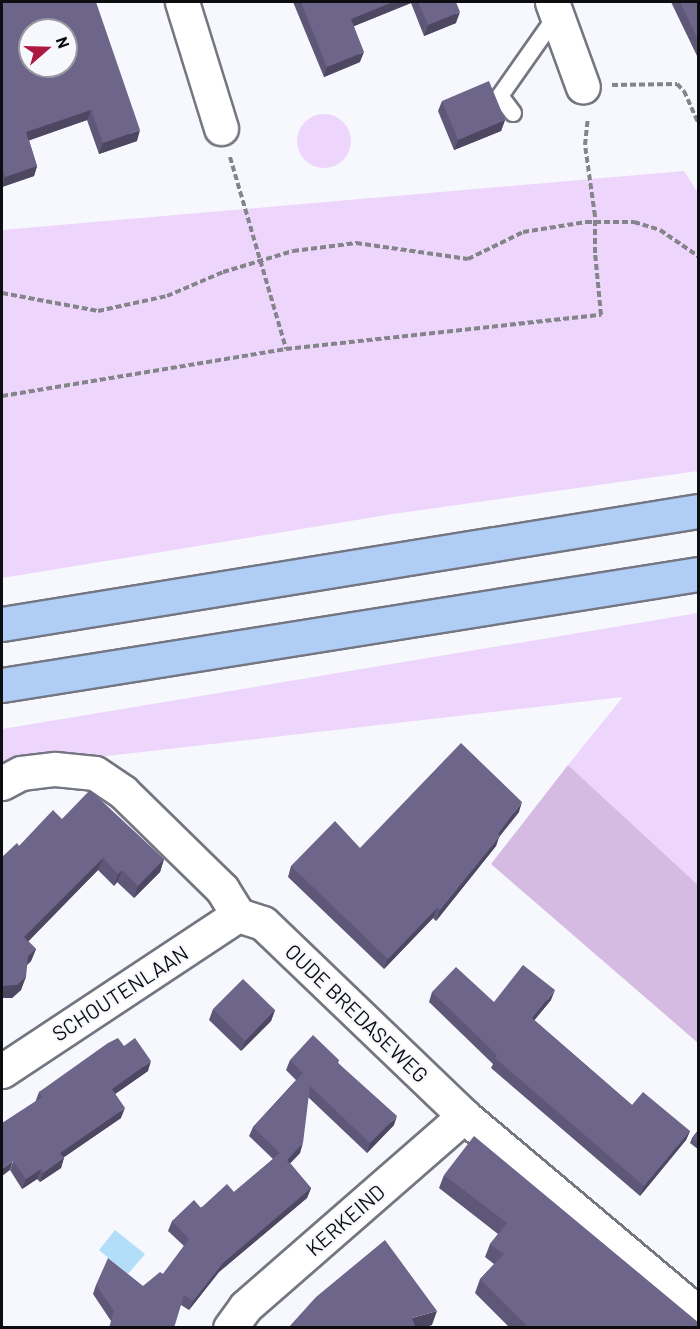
<!DOCTYPE html>
<html>
<head>
<meta charset="utf-8">
<style>
  body { margin:0 }
  #map { position:relative; width:700px; height:1329px; overflow:hidden; background:#f6f8fd; font-family:Barlow,sans-serif }
  div>[style] { position:absolute }
  [style*='--x'] { left:calc(var(--x)*1px); top:calc(var(--y)*1px); width:calc(var(--w)*1px); rotate:calc(var(--a)*1deg) }
  .green>* { inset:0; background:#eed5fb }
  .round { border-radius:50% }
  .forest>* { inset:0; background:#d5bbe1 }
  .water>* { inset:0; background:#b3defa }
  .path>* { height:4px; margin-top:-2px; transform-origin:0; background:repeating-linear-gradient(90deg,#84858a 0 6px,transparent 0 9px) }
  .roads { filter:drop-shadow(2px 0 #747682) drop-shadow(-2px 0 #747682) drop-shadow(0 2px #747682) drop-shadow(0 -2px #747682) }
  .service>* { height:16px; margin:-8px; padding:0 8px; transform-origin:8px; border-radius:8px; background:#fff }
  .minor>* { height:33px; margin:-16.5px; padding:0 16.5px; transform-origin:16.5px; border-radius:16.5px; background:#fff }
  .motorway>* { height:33px; margin:-16.5px; padding:0 16.5px; transform-origin:16.5px; border-radius:16.5px; background:#afcdf5 }
  .wall>* { inset:0; background:#5f5778 }
  .shaded-wall>* { inset:0; background:#4d4761 }
  .building>* { inset:0; background:#6e658b }
  span { translate:-50% -50%; white-space:nowrap; text-align:center; line-height:1.15; -webkit-text-stroke:4.5px #f6f8fd; paint-order:stroke }
  .street-label { font-size:21px; color:#0d0e12 }
  .frame { position:absolute; inset:0; border:3px solid #0d0e12; pointer-events:none }
  .north { position:absolute; left:18px; top:18px; width:60px; height:60px; box-sizing:border-box; background:#f6f8fd; border:2px solid #999a9f; border-radius:50%; rotate:70deg; font-size:16px; font-weight:700; line-height:24px; text-align:center; color:#0d0e12 }
  .north::after { content:''; display:block; margin:auto; width:21px; height:27px; background:#ad1840; clip-path:polygon(50% 0,100% 100%,50% 72%,0 100%) }
</style>
</head>
<body>
<div id="map">
  <div class="green">
    <div class="round" style="left:297px;top:114px;width:54px;height:54px"></div>
    <div style="clip-path:polygon(684px 171px,698px 193px,698px 471px,393px 514px,2px 578px,2px 230px)"></div>
    <div style="clip-path:polygon(698px 613px,698px 885px,568px 765px,623px 697px,98px 757px,2px 771px,2px 729px)"></div>
  </div>
  <div class="forest">
    <div style="clip-path:polygon(568px 765px,698px 885px,698px 1043px,491px 864px)"></div>
  </div>
  <div class="water">
    <div style="clip-path:polygon(115px 1230px,145px 1254px,128px 1274px,99px 1250px)"></div>
  </div>
  <div class="path">
    <div style="--x:612;--y:85;--w:65;--a:-0.9"></div>
    <div style="--x:677;--y:84;--w:10;--a:45"></div>
    <div style="--x:684;--y:91;--w:34;--a:66"></div>
    <div style="--x:230;--y:157;--w:200;--a:73.7"></div>
    <div style="--x:2;--y:293;--w:98;--a:10.6"></div>
    <div style="--x:98;--y:311;--w:71;--a:-12.3"></div>
    <div style="--x:167;--y:296;--w:61;--a:-23.2"></div>
    <div style="--x:223;--y:272;--w:73;--a:-16.7"></div>
    <div style="--x:293;--y:251;--w:64;--a:-7.2"></div>
    <div style="--x:356;--y:243;--w:113;--a:8.1"></div>
    <div style="--x:468;--y:259;--w:61;--a:-26.1"></div>
    <div style="--x:523;--y:232;--w:64;--a:-9"></div>
    <div style="--x:586;--y:222;--w:48;--a:0"></div>
    <div style="--x:634;--y:222;--w:27;--a:17"></div>
    <div style="--x:660;--y:230;--w:46;--a:34.4"></div>
    <div style="--x:2;--y:396;--w:288;--a:-9.4"></div>
    <div style="--x:286;--y:349;--w:317;--a:-6.2"></div>
    <div style="--x:601;--y:315;--w:62;--a:-95.5"></div>
    <div style="--x:595;--y:253;--w:37;--a:-90"></div>
    <div style="--x:595;--y:216;--w:72;--a:-98"></div>
    <div style="--x:585;--y:145;--w:27;--a:-84"></div>
  </div>
  <div class="roads">
    <div class="service">
      <div style="--x:513;--y:113;--w:21;--a:-127"></div>
      <div style="--x:500;--y:96;--w:99;--a:-54.9"></div>
    </div>
    <div class="minor">
      <div style="--x:182;--y:2;--w:132;--a:72.8"></div>
      <div style="--x:552;--y:2;--w:90;--a:70"></div>
      <div style="--x:2;--y:783;--w:21;--a:-28"></div>
      <div style="--x:21;--y:773;--w:34;--a:-7"></div>
      <div style="--x:55;--y:769;--w:40;--a:5.7"></div>
      <div style="--x:95;--y:773;--w:34;--a:34"></div>
      <div style="--x:123;--y:792;--w:139;--a:44.4"></div>
      <div style="--x:222;--y:889;--w:31;--a:58"></div>
      <div style="--x:238;--y:915;--w:26;--a:18"></div>
      <div style="--x:263;--y:923;--w:279;--a:43.8"></div>
      <div style="--x:464;--y:1116;--w:306;--a:40.1"></div>
      <div style="--x:2;--y:1071;--w:283;--a:-33.5"></div>
      <div style="--x:230;--y:1328;--w:26;--a:-54"></div>
      <div style="--x:245;--y:1307;--w:291;--a:-41.1"></div>
    </div>
    <div class="motorway">
      <div style="--x:2;--y:624;--w:705;--a:-9.22"></div>
      <div style="--x:2;--y:685;--w:705;--a:-9.06"></div>
    </div>
  </div>
  <div class="wall">
    <div style="clip-path:polygon(2px 2px,137px 141px,99px 154px,87px 120px,29px 140px,37px 166px,34px 176px,2px 187px)"></div>
    <div style="clip-path:polygon(293px 2px,456px 2px,456px 23px,424px 36px,411px 3px,354px 26px,360px 62px,324px 77px)"></div>
    <div style="clip-path:polygon(671px 2px,699px 2px,699px 60px)"></div>
    <div style="clip-path:polygon(442px 101px,505px 120px,501px 131px,454px 150px,438px 111px)"></div>
    <div style="clip-path:polygon(519px 812px,499px 837px,496px 846px,436px 921px,433px 918px,384px 969px,288px 877px,291px 866px,360px 848px)"></div>
    <div style="clip-path:polygon(62px 819px,164px 859px,160px 872px,134px 898px,117px 882px,114px 886px,98px 870px,28px 941px,36px 949px,31px 961px,27px 965px,21px 990px,12px 998px,19px 846px)"></div>
    <div style="clip-path:polygon(432px 992px,494px 1002px,551px 1000px,534px 1020px,632px 1105px,690px 1131px,686px 1140px,640px 1196px,491px 1068px,493px 1064px,429px 1002px)"></div>
    <div style="clip-path:polygon(213px 1009px,275px 1010px,271px 1021px,241px 1051px,209px 1020px)"></div>
    <div style="clip-path:polygon(124px 1046px,148px 1071px,115px 1094px,121px 1118px,64px 1157px,61px 1168px,40px 1182px,37px 1179px,22px 1189px,10px 1170px,39px 1092px)"></div>
    <div style="clip-path:polygon(290px 1060px,339px 1060px,338px 1063px,394px 1125px,367px 1153px,308px 1097px,300px 1153px,290px 1163px,311px 1188px,307px 1198px,219px 1272px,189px 1310px,181px 1305px,111px 1321px,93px 1294px,96px 1285px,143px 1286px,163px 1274px,184px 1246px,168px 1231px,172px 1221px,234px 1192px,273px 1159px,249px 1136px,253px 1127px,296px 1080px,286px 1070px)"></div>
    <div style="clip-path:polygon(699px 1129px,699px 1150px,690px 1143px,692px 1138px)"></div>
    <div style="clip-path:polygon(444px 1175px,699px 1328px,510px 1328px,475px 1293px,480px 1279px,494px 1264px,485px 1257px,490px 1244px,498px 1234px,439px 1188px)"></div>
  </div>
  <div class="shaded-wall">
    <div style="clip-path:polygon(393px 2px,412px 2px,411px 3px,347px 29px,351px 19px)"></div>
    <div style="clip-path:polygon(460px 12px,456px 23px,424px 36px,428px 25px)"></div>
    <div style="clip-path:polygon(364px 52px,360px 62px,324px 77px,327px 67px)"></div>
    <div style="clip-path:polygon(91px 110px,87px 120px,22px 143px,26px 132px)"></div>
    <div style="clip-path:polygon(505px 120px,501px 131px,454px 150px,458px 140px)"></div>
    <div style="clip-path:polygon(140px 130px,137px 141px,99px 154px,103px 143px)"></div>
    <div style="clip-path:polygon(37px 166px,34px 176px,2px 187px,5px 177px)"></div>
    <div style="clip-path:polygon(522px 802px,519px 812px,499px 837px,496px 846px,436px 921px,440px 910px)"></div>
    <div style="clip-path:polygon(103px 858px,98px 870px,20px 950px,24px 937px)"></div>
    <div style="clip-path:polygon(164px 859px,160px 872px,134px 898px,138px 886px)"></div>
    <div style="clip-path:polygon(122px 870px,117px 882px,114px 886px,118px 874px)"></div>
    <div style="clip-path:polygon(437px 908px,433px 918px,384px 969px,388px 959px)"></div>
    <div style="clip-path:polygon(36px 949px,31px 961px,23px 969px,28px 956px)"></div>
    <div style="clip-path:polygon(26px 977px,21px 990px,12px 998px,2px 998px,2px 986px)"></div>
    <div style="clip-path:polygon(555px 990px,551px 1000px,528px 1028px,532px 1018px)"></div>
    <div style="clip-path:polygon(275px 1010px,271px 1021px,241px 1051px,245px 1041px)"></div>
    <div style="clip-path:polygon(151px 1061px,148px 1071px,108px 1099px,112px 1089px)"></div>
    <div style="clip-path:polygon(125px 1108px,121px 1118px,57px 1162px,60px 1153px)"></div>
    <div style="clip-path:polygon(397px 1116px,394px 1125px,367px 1153px,370px 1143px)"></div>
    <div style="clip-path:polygon(690px 1131px,686px 1140px,640px 1196px,644px 1186px)"></div>
    <div style="clip-path:polygon(303px 1143px,300px 1153px,284px 1170px,287px 1160px)"></div>
    <div style="clip-path:polygon(64px 1158px,61px 1168px,40px 1182px,43px 1173px)"></div>
    <div style="clip-path:polygon(13px 1161px,10px 1170px,2px 1176px,2px 1169px)"></div>
    <div style="clip-path:polygon(41px 1169px,37px 1179px,22px 1189px,26px 1179px)"></div>
    <div style="clip-path:polygon(311px 1188px,307px 1198px,219px 1272px,189px 1310px,193px 1301px,223px 1263px)"></div>
    <div style="clip-path:polygon(437px 1311px,432px 1325px,423px 1328px,409px 1328px,412px 1318px)"></div>
  </div>
  <div class="building">
    <div style="clip-path:polygon(evenodd,2px 2px,96px 2px,140px 130px,103px 143px,91px 110px,26px 132px,37px 166px,5px 177px,2px 167px,2px 2px,30px 30px,66px 30px,66px 66px,30px 66px,30px 30px)"></div>
    <div style="clip-path:polygon(301px 2px,393px 2px,351px 19px,364px 52px,327px 67px)"></div>
    <div style="clip-path:polygon(418px 2px,456px 2px,460px 12px,428px 25px)"></div>
    <div style="clip-path:polygon(680px 2px,699px 2px,699px 42px)"></div>
    <div style="clip-path:polygon(489px 81px,505px 120px,458px 140px,442px 101px)"></div>
    <div style="clip-path:polygon(461px 743px,522px 802px,498px 834px,500px 836px,440px 910px,437px 908px,388px 959px,291px 866px,335px 821px,360px 848px)"></div>
    <div style="clip-path:polygon(90px 790px,164px 859px,138px 886px,122px 870px,118px 874px,103px 858px,24px 937px,36px 949px,28px 956px,26px 977px,17px 985px,2px 986px,2px 857px,17px 843px,19px 846px,53px 810px,62px 819px)"></div>
    <div style="clip-path:polygon(523px 965px,555px 990px,532px 1018px,632px 1105px,643px 1092px,690px 1131px,644px 1186px,495px 1058px,497px 1055px,432px 992px,456px 967px,494px 1002px)"></div>
    <div style="clip-path:polygon(243px 979px,275px 1010px,245px 1041px,213px 1009px)"></div>
    <div style="clip-path:polygon(313px 1035px,339px 1060px,337px 1062px,397px 1116px,370px 1143px,310px 1086px,303px 1143px,287px 1160px,311px 1188px,223px 1263px,193px 1301px,184px 1295px,174px 1328px,109px 1328px,114px 1311px,96px 1285px,108px 1258px,143px 1286px,160px 1272px,163px 1274px,189px 1239px,172px 1221px,194px 1200px,201px 1208px,227px 1184px,234px 1192px,280px 1153px,253px 1127px,303px 1073px,290px 1060px)"></div>
    <div style="clip-path:polygon(118px 1038px,124px 1046px,135px 1038px,151px 1061px,112px 1089px,125px 1108px,60px 1153px,64px 1158px,43px 1173px,41px 1169px,26px 1179px,13px 1161px,2px 1169px,2px 1123px,42px 1097px,39px 1092px,108px 1043px)"></div>
    <div style="clip-path:polygon(699px 1129px,699px 1143px,692px 1138px)"></div>
    <div style="clip-path:polygon(474px 1136px,699px 1323px,699px 1328px,529px 1328px,480px 1279px,504px 1254px,490px 1244px,507px 1223px,444px 1175px)"></div>
    <div style="clip-path:polygon(385px 1240px,437px 1311px,412px 1318px,416px 1328px,288px 1328px,316px 1297px)"></div>
  </div>
  <div class="street-label">
    <span style="left:120px;top:993px;rotate:-33deg">SCHOUTENLAAN</span>
    <span style="left:357px;top:1013px;rotate:44deg">OUDE BREDASEWEG</span>
    <span style="left:345px;top:1220px;rotate:-41deg">KERKEIND</span>
  </div>
  <div class="frame"></div>
  <div class="north">N</div>
</div>
</body>
</html>
